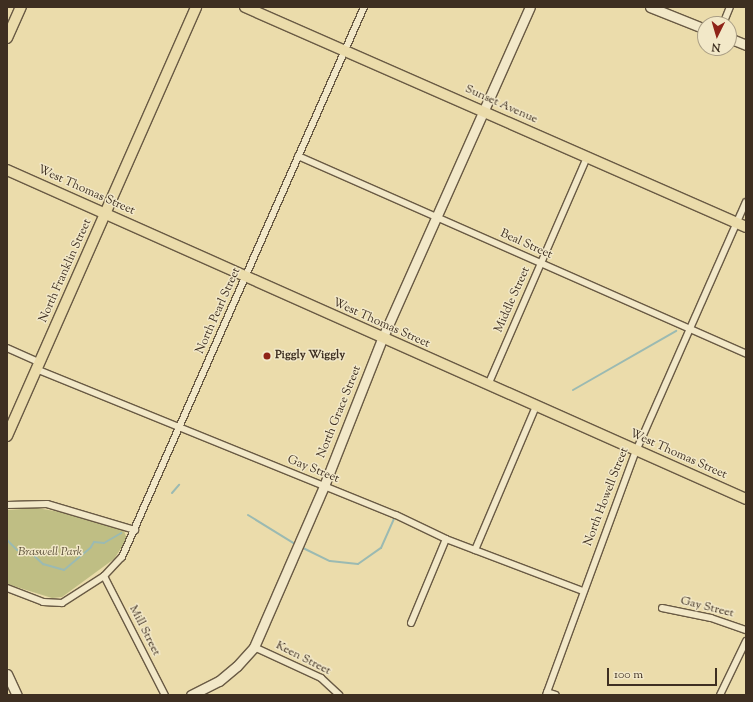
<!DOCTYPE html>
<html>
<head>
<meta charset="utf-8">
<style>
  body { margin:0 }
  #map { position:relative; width:753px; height:702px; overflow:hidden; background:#ebdcab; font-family:"Sorts Mill Goudy",serif }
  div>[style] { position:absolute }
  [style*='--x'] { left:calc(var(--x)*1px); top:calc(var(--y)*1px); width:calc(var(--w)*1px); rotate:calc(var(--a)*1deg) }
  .green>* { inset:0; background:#bfbe84 }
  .stream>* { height:2px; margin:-1px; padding:0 1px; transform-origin:1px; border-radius:1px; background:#9bbab2 }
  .roads { filter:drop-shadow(1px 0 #695a44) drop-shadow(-1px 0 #695a44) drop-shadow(0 1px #695a44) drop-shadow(0 -1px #695a44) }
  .street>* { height:6px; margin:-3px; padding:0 3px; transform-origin:3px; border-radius:3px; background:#f2e8c8 }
  .secondary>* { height:9px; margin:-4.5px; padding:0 4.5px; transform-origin:4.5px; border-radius:4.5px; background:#f2e8c8 }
  .primary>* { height:10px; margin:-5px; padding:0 5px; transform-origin:5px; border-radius:5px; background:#ebdcab }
  .dots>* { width:11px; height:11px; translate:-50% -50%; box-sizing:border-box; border:2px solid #f2e8c8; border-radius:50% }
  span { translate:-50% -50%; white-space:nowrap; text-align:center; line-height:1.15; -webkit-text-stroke:3px #f2e8c8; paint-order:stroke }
  .street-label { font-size:12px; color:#3e2f21 }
  .poi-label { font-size:12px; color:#3e2f21; font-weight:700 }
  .left { translate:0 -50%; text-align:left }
  .park-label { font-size:12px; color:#584c35; font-style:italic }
  .frame { position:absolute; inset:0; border:8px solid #3e2f21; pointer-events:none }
  .north { position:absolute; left:697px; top:16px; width:40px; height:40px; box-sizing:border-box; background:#f2e8c8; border:1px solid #aa9e85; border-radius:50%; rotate:185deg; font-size:11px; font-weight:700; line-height:16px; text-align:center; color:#3e2f21 }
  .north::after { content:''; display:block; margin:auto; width:14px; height:18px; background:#8f2418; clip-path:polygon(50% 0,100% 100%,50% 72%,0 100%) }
  .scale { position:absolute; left:607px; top:668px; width:110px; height:18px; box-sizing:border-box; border:2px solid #3e2f21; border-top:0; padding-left:5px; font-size:12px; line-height:14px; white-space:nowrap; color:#3e2f21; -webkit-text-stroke:3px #f2e8c8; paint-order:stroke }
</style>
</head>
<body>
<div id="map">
  <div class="green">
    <div style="clip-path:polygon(37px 508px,60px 512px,124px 531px,127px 539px,114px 559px,62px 597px,52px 598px,7px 584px,7px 510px)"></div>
  </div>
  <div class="stream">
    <div style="--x:573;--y:390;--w:119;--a:-29.8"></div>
    <div style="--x:172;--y:493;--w:11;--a:-49"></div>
    <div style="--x:248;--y:515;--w:55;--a:31.7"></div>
    <div style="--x:7;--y:540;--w:14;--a:45"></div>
    <div style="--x:17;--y:550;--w:13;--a:9"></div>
    <div style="--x:30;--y:552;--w:18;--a:43"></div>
    <div style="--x:43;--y:564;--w:22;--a:16"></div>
    <div style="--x:64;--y:570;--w:35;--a:-40"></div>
    <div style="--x:91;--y:547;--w:6;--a:-59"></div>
    <div style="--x:94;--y:542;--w:10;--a:6"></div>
    <div style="--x:104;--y:543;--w:20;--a:-30"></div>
    <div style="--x:301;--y:547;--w:32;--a:26"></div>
    <div style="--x:330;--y:561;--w:28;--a:6"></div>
    <div style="--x:358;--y:564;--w:28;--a:-35"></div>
    <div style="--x:381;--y:548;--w:34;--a:-66"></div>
  </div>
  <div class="roads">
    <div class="street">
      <div style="--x:723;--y:24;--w:18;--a:-68"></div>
      <div style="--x:298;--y:156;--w:490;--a:23.8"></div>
      <div style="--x:7;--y:348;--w:35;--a:24"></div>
      <div style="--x:36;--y:369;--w:388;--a:22.1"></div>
      <div style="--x:396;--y:515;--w:55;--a:25.6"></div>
      <div style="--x:446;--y:539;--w:147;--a:20.8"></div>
      <div style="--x:488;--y:385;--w:249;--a:-66.5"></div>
      <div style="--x:7;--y:505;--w:40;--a:-1.4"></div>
      <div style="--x:47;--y:504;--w:92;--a:16.5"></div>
      <div style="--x:475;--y:550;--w:156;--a:-67"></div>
      <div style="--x:104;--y:576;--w:134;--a:62.9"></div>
      <div style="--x:7;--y:588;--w:39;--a:21"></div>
      <div style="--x:43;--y:602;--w:19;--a:3"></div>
      <div style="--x:62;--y:603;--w:50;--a:-32.7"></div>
      <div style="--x:104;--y:576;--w:26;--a:-47"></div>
      <div style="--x:122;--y:557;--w:601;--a:-66.25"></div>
      <div style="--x:662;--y:608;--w:50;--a:11.5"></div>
      <div style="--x:711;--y:618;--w:37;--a:19"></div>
      <div style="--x:411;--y:623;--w:91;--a:-67.4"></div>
      <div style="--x:254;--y:647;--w:74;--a:24.8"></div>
      <div style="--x:321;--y:678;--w:25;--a:43"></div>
      <div style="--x:547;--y:692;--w:9;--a:18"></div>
      <div style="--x:546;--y:695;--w:260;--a:-69.8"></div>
      <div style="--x:636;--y:451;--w:272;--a:-66.2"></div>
      <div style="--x:720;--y:695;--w:60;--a:-64.3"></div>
    </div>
    <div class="secondary">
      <div style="--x:650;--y:7;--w:59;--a:21.8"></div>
      <div style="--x:729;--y:38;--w:18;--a:22"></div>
      <div style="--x:7;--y:674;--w:23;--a:65"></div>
      <div style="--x:191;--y:695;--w:31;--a:-27"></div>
      <div style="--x:219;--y:681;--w:23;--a:-40"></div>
      <div style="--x:237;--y:666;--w:25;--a:-48"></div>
      <div style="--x:254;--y:647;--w:176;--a:-66.5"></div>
      <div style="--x:324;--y:486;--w:158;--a:-68.5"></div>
      <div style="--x:382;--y:339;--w:363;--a:-66"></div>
    </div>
    <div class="primary">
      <div style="--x:245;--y:7;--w:547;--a:23.71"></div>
      <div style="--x:7;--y:38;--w:34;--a:-66"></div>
      <div style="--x:7;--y:170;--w:809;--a:24"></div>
      <div style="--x:7;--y:436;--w:469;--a:-66.2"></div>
    </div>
  </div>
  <div class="dots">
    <div style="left:267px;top:356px;background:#8f2418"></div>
  </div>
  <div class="street-label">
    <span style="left:501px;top:105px;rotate:24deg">Sunset Avenue</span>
    <span style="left:86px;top:191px;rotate:24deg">West Thomas Street</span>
    <span style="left:526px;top:245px;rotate:24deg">Beal Street</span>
    <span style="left:66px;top:271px;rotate:-66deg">North Franklin Street</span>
    <span style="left:513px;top:300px;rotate:-66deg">Middle Street</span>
    <span style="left:219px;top:311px;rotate:-66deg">North Pearl Street</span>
    <span style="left:381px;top:324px;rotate:24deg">West Thomas Street</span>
    <span style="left:340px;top:412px;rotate:-68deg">North Grace Street</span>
    <span style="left:678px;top:455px;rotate:24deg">West Thomas Street</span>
    <span style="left:313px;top:470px;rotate:22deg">Gay Street</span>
    <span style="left:607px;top:497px;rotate:-69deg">North Howell Street</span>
    <span style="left:707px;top:608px;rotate:14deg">Gay Street</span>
    <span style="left:144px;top:631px;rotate:63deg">Mill Street</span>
    <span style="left:303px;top:659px;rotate:27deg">Keen Street</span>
  </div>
  <div class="poi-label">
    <span class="left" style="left:275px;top:356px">Piggly Wiggly</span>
  </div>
  <div class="park-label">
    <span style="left:50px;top:553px">Braswell Park</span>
  </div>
  <div class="frame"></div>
  <div class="north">N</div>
  <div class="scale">100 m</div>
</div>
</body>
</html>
